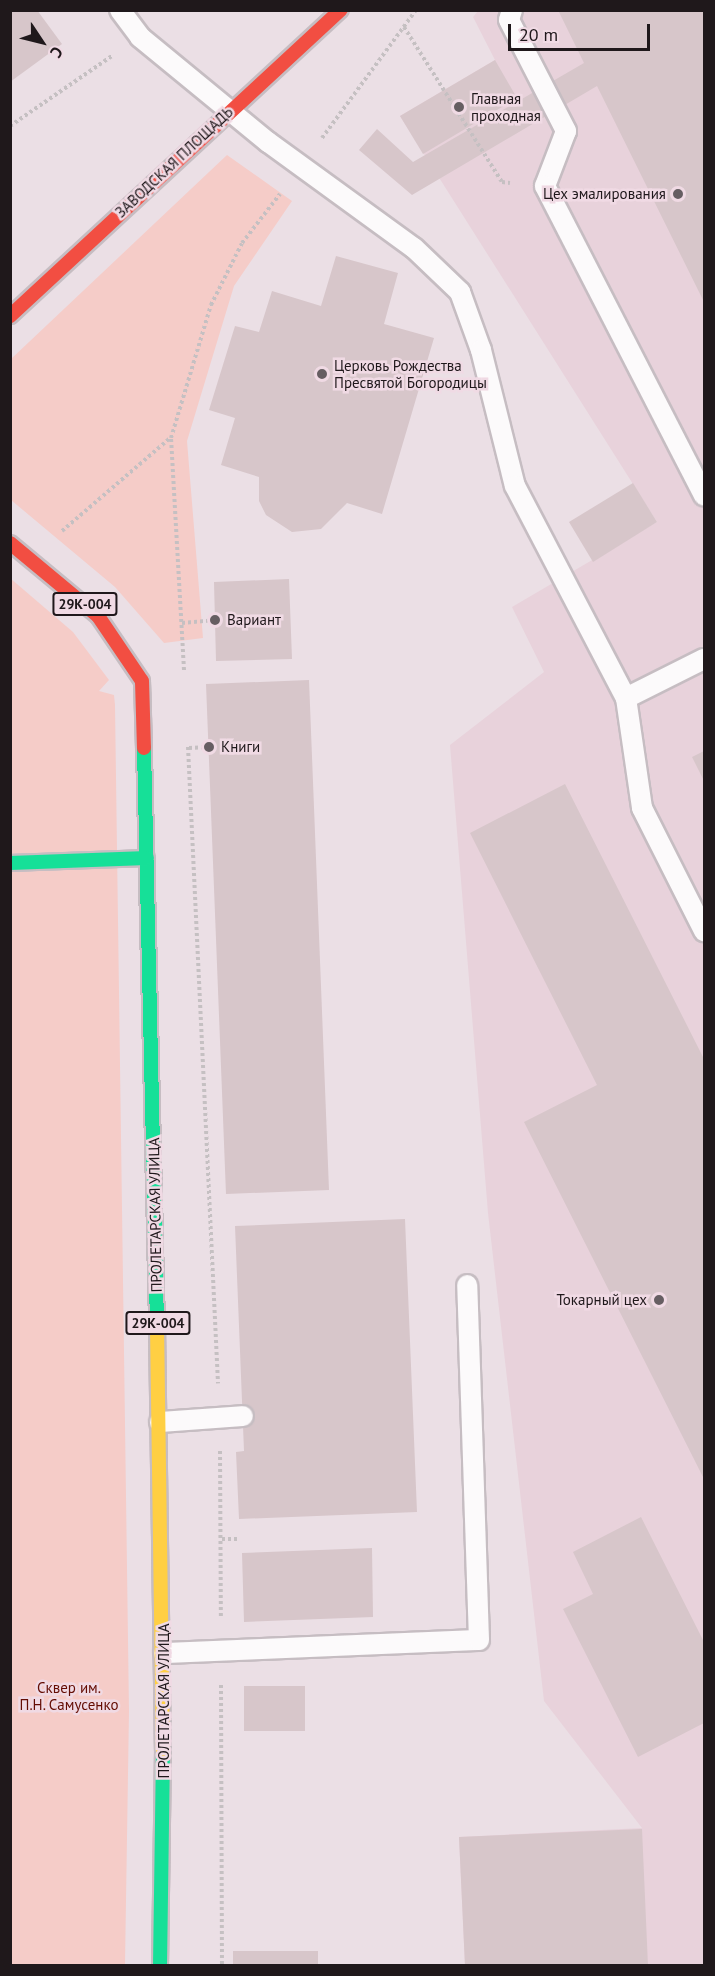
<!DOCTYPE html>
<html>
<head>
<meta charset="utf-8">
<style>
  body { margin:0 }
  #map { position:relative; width:715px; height:1976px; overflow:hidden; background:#ebdfe5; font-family:"PT Sans",sans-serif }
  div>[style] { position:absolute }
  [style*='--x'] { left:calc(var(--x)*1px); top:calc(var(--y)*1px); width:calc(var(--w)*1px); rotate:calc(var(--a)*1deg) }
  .built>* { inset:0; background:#e8d2db }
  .green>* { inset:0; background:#f5ccc8 }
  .building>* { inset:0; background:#d7c6ca }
  .path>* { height:4px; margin-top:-2px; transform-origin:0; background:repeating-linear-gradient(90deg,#c5c0c2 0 3px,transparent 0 6px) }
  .roads { filter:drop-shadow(2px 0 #c6bdc2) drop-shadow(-2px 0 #c6bdc2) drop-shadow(0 2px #c6bdc2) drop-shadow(0 -2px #c6bdc2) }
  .lane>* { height:20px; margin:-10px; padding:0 10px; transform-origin:10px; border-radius:10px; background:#fcfafb }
  .fast>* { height:14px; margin:-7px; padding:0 7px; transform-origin:7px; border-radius:7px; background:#16e098 }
  .slow>* { height:14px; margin:-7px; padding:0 7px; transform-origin:7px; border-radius:7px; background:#ffcf43 }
  .jam>* { height:14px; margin:-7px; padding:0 7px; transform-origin:7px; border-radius:7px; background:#f24e42 }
  .dots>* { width:16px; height:16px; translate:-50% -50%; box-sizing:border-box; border:3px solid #f0dae4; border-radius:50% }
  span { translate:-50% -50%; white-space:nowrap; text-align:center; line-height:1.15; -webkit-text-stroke:5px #f0dae4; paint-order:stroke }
  .shield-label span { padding:2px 4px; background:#f0dae4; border:2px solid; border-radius:4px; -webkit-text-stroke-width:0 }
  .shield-label { font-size:14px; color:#1f181b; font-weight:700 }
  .poi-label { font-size:15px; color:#1f181b }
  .left { translate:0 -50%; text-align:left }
  .right { translate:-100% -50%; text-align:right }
  .street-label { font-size:15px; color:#1f181b }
  .park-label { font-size:15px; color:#640d04 }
  .frame { position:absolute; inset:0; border:12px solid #1f181b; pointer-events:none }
  .north { position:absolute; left:12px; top:12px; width:60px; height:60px; -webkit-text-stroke:4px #f0dae4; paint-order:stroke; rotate:125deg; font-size:16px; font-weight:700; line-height:24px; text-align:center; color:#1f181b }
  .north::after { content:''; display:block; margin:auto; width:21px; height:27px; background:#1f181b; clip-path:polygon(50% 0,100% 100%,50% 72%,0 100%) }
  .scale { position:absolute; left:508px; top:24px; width:142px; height:27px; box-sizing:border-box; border:3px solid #1f181b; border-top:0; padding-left:8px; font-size:18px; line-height:21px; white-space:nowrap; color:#1f181b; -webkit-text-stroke:4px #f0dae4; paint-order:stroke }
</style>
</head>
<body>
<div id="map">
  <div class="built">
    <div style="clip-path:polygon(478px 11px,704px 11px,704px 1965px,465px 1965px,459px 1837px,642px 1828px,544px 1701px,488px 1213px,450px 745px,544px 672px,512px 607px,657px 522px,400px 116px,495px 60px,473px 17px)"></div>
  </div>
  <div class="green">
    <div style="clip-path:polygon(227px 155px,292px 201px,234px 286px,187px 441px,203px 638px,164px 643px,115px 587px,11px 500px,11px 359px)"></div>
    <div style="clip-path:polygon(10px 578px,73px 632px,109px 680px,99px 691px,114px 695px,115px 705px,129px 1711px,125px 1965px,11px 1965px)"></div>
  </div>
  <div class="building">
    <div style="clip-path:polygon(10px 10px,37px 10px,62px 44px,10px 82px)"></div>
    <div style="clip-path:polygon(558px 10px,704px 10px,704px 302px,597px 86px,412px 195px,359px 150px,377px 129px,413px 162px,584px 63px)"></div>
    <div style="clip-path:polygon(495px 60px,517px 98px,423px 154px,400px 116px)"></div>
    <div style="clip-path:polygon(336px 256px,398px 273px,384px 324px,434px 338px,382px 514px,347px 503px,321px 529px,292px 532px,266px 515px,259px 501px,259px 477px,221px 465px,235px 418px,209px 410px,235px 326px,259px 332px,272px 291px,321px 306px)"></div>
    <div style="clip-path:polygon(633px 483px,657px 522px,593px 562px,569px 522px)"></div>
    <div style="clip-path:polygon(289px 579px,292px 659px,216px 661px,214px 582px)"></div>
    <div style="clip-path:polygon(309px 680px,329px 1190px,226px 1194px,206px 684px)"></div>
    <div style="clip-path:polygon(704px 751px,704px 781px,692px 757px)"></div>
    <div style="clip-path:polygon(565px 784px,704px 1059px,704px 1479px,524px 1122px,597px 1085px,470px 833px)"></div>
    <div style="clip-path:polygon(405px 1219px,417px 1512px,239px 1519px,236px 1452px,244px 1451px,235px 1226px)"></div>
    <div style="clip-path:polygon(641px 1517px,704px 1642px,704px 1723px,638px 1757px,563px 1609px,593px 1594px,573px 1552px)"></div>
    <div style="clip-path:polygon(372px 1548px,373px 1617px,244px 1622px,242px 1553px)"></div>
    <div style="clip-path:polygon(244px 1686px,305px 1686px,305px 1731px,244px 1731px)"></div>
    <div style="clip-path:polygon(642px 1829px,648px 1966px,465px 1966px,459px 1837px)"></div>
    <div style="clip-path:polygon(233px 1951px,318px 1951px,318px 1966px,233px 1966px)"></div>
  </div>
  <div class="path">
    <div style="--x:404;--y:27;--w:183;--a:57.7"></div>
    <div style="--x:502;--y:182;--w:8;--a:7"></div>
    <div style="--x:10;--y:126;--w:124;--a:-34.5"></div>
    <div style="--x:322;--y:138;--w:159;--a:-53.7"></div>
    <div style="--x:62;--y:531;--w:143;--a:-40.7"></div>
    <div style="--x:182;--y:623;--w:33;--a:-5"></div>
    <div style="--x:184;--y:670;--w:232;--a:-93.2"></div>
    <div style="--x:171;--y:438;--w:139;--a:-73.3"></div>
    <div style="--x:211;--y:305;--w:69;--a:-63.4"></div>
    <div style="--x:242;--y:243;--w:62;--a:-52.2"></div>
    <div style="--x:188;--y:747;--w:637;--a:87.3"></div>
    <div style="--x:189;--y:748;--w:20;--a:-3"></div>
    <div style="--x:220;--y:1451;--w:166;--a:89.7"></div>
    <div style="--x:222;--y:1539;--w:18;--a:0"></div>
    <div style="--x:221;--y:1685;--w:281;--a:89.8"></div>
  </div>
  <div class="roads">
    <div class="lane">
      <div style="--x:120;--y:10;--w:34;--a:53"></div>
      <div style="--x:140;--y:37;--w:166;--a:39.4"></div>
      <div style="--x:268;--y:142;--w:180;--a:36"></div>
      <div style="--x:414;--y:248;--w:64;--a:43.7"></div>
      <div style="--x:460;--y:292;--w:62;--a:70.1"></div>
      <div style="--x:481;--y:350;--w:140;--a:76"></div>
      <div style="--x:515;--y:486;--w:239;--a:62.4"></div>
      <div style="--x:626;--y:698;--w:87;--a:-26.6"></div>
      <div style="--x:512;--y:10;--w:10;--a:107"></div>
      <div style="--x:509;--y:20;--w:125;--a:62.8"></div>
      <div style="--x:566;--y:131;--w:59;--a:110.9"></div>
      <div style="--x:545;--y:186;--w:348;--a:62.8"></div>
      <div style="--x:626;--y:698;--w:111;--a:81.7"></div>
      <div style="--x:642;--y:808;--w:138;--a:63.2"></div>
      <div style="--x:160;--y:1422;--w:83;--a:-4.1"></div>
      <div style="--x:164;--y:1653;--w:315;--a:-2.4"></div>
      <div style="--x:479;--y:1640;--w:355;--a:-91.9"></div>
    </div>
    <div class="fast">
      <div style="--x:144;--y:748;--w:577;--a:88.71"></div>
      <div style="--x:10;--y:863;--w:137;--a:-2.1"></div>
      <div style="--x:160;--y:1966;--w:215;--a:-89.2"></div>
    </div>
    <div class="slow">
      <div style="--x:157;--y:1325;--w:426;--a:89.2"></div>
    </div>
    <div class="jam">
      <div style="--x:10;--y:316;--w:451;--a:-42.8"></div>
      <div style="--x:10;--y:543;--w:114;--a:39.7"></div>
      <div style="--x:98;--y:616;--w:78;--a:55.9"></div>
      <div style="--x:142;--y:681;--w:67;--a:88.3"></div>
    </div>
  </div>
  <div class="dots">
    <div style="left:459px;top:107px;background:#665e62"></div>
    <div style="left:678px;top:194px;background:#665e62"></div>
    <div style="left:322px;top:374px;background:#665e62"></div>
    <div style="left:215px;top:620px;background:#665e62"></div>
    <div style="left:209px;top:747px;background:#665e62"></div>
    <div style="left:659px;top:1300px;background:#665e62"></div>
  </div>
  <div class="shield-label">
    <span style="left:85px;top:604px">29К-004</span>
    <span style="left:158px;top:1323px">29К-004</span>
  </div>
  <div class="poi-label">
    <span class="left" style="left:471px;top:107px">Главная<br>проходная</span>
    <span class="right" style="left:666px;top:194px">Цех эмалирования</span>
    <span class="left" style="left:334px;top:374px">Церковь Рождества<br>Пресвятой Богородицы</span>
    <span class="left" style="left:227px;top:620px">Вариант</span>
    <span class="left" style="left:221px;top:747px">Книги</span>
    <span class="right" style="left:647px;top:1300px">Токарный цех</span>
  </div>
  <div class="street-label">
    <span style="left:174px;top:162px;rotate:-43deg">ЗАВОДСКАЯ ПЛОЩАДЬ</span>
    <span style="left:155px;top:1215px;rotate:-91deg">ПРОЛЕТАРСКАЯ УЛИЦА</span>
    <span style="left:164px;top:1701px;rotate:-90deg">ПРОЛЕТАРСКАЯ УЛИЦА</span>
  </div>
  <div class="park-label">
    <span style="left:69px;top:1696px">Сквер им.<br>П.Н. Самусенко</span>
  </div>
  <div class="frame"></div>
  <div class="north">С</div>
  <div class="scale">20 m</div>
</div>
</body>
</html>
